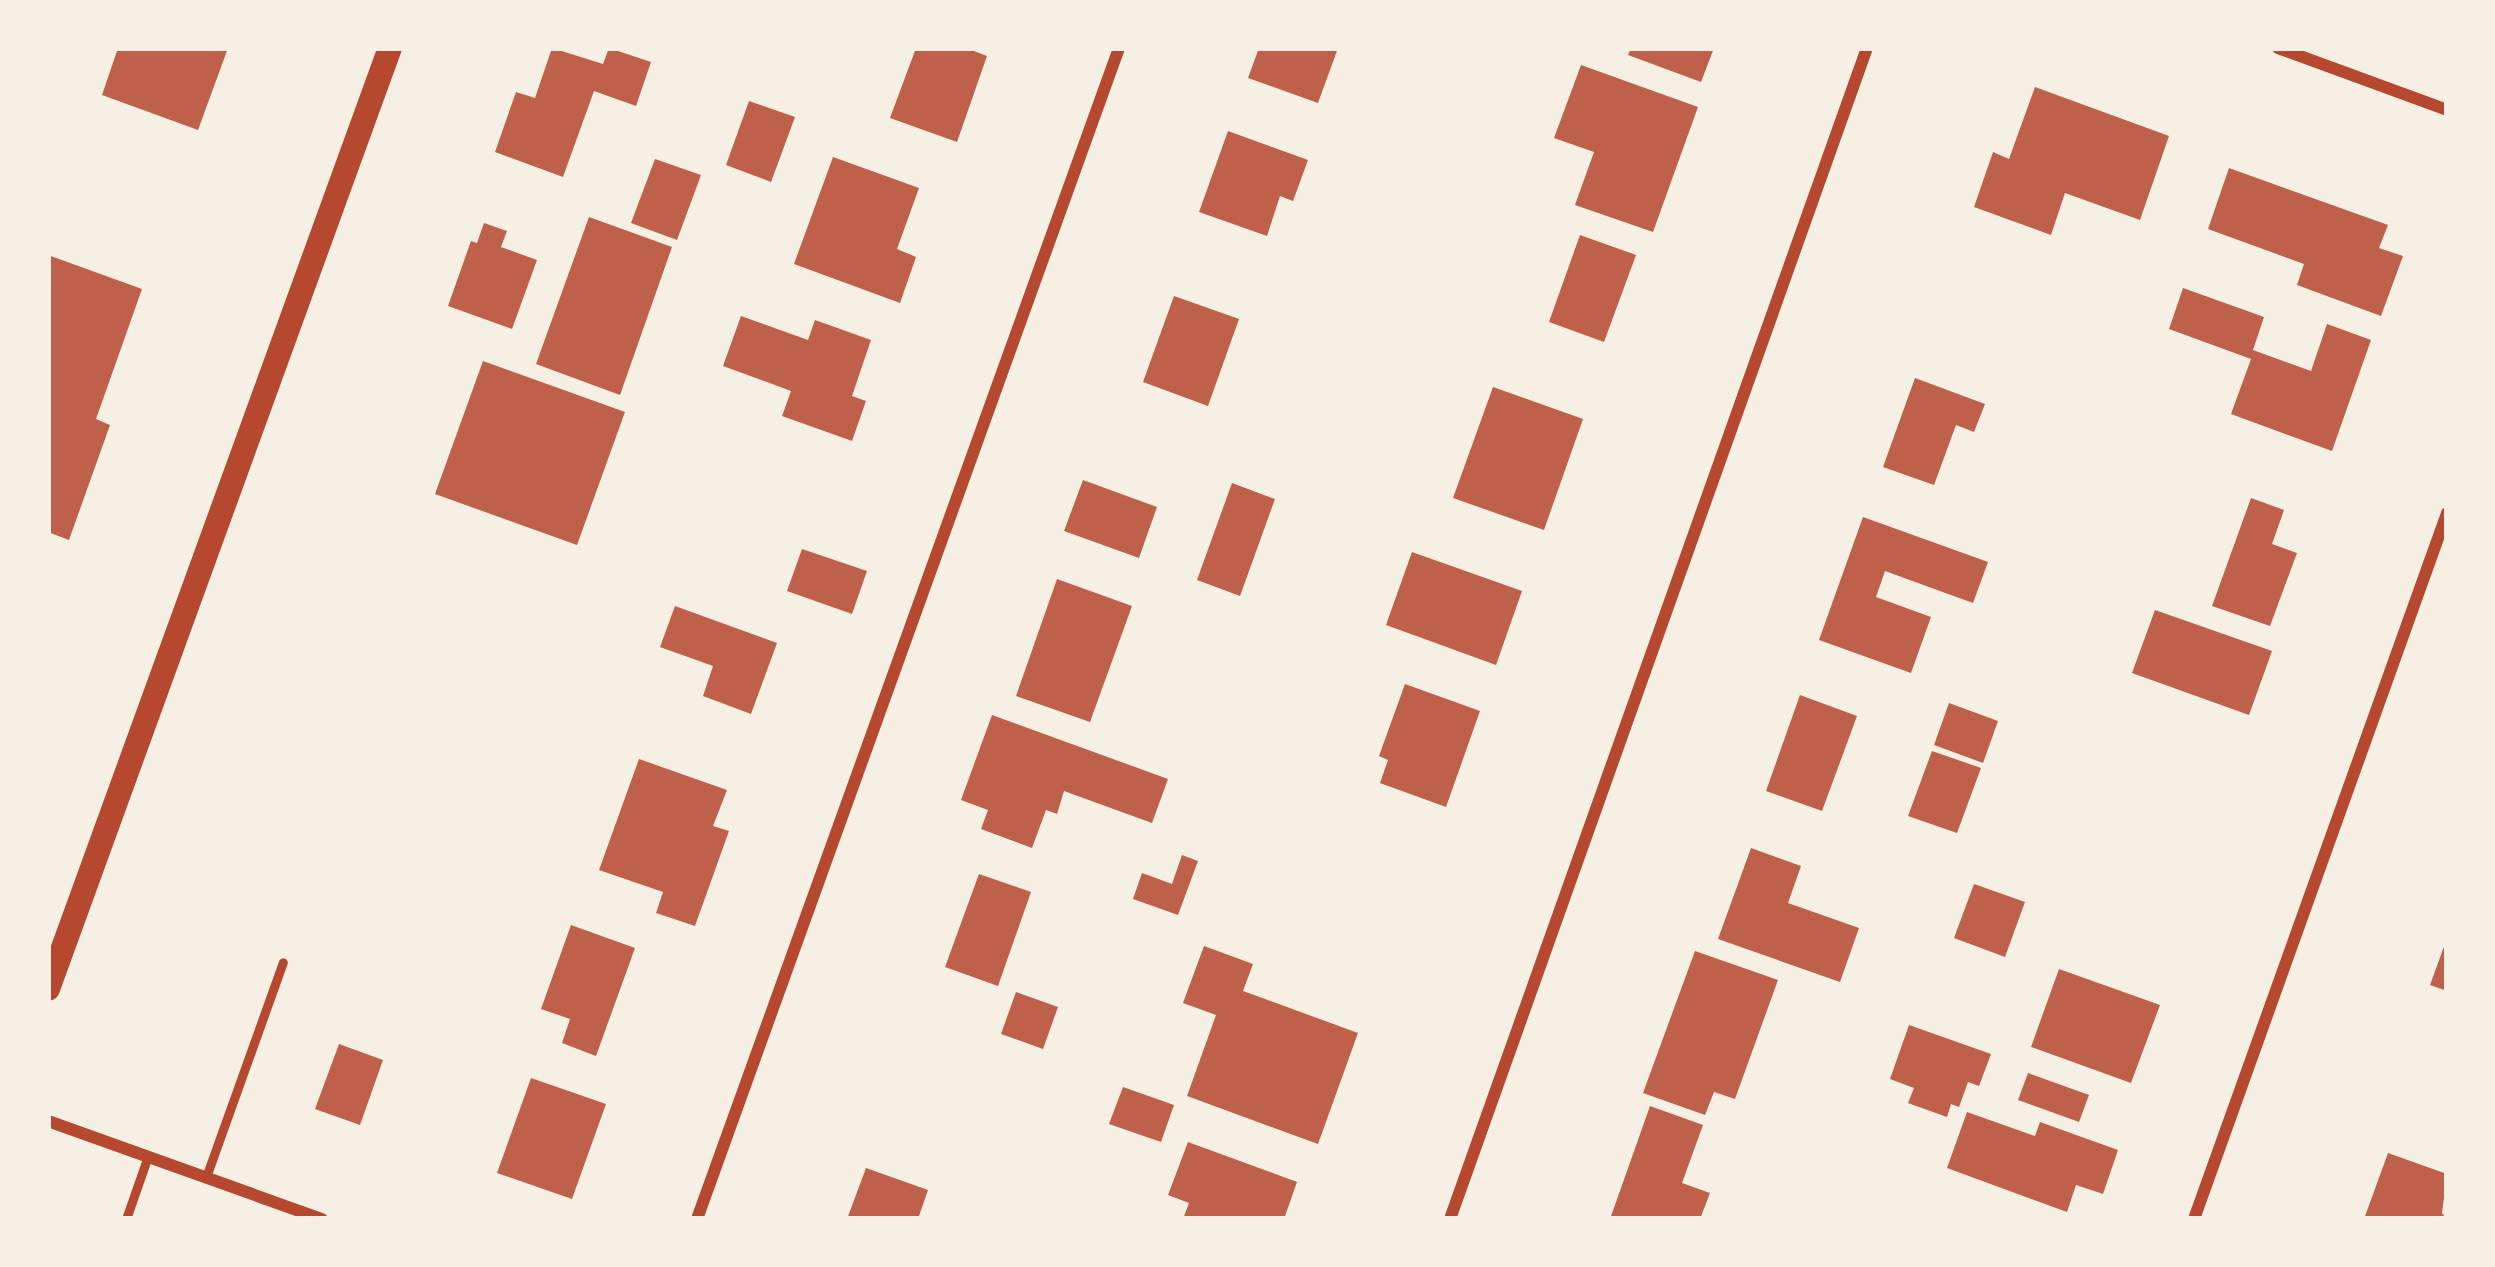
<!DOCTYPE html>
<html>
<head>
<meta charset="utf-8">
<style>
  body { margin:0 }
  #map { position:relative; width:2495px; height:1267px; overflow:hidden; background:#f6efe4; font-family:Georgia,serif }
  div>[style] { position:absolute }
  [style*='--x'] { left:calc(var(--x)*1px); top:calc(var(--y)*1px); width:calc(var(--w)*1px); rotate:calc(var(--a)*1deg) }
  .building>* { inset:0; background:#bf614a }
  .service>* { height:9px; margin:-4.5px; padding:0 4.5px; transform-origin:4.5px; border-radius:4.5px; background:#b5482f }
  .minor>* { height:12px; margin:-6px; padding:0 6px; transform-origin:6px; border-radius:6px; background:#b5482f }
  .secondary>* { height:24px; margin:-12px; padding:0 12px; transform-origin:12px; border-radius:12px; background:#b5482f }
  span { translate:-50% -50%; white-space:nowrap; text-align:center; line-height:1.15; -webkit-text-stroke:10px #f6efe4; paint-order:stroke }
  .frame { position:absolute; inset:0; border:51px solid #f6efe4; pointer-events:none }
</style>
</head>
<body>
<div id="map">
  <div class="building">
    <div style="clip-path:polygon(118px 48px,228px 48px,198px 130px,102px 95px)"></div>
    <div style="clip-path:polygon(552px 48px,603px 64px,609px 48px,651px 62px,636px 106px,594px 91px,563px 177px,495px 152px,516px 92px,535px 98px)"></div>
    <div style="clip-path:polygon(916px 48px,966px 48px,987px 56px,957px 142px,890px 118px)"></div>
    <div style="clip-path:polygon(1259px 48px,1338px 48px,1318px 103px,1248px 78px)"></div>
    <div style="clip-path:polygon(1631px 48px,1714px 48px,1701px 82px,1628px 55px)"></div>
    <div style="clip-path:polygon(1581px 65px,1698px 107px,1653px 232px,1575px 205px,1594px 152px,1554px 138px)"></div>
    <div style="clip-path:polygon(2035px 87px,2169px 136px,2140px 220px,2065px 193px,2051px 235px,1974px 207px,1993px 152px,2009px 159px)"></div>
    <div style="clip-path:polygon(749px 101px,795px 117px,771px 182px,726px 165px)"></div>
    <div style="clip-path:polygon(1228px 131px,1308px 160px,1293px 201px,1280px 196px,1267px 236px,1199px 212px)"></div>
    <div style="clip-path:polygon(833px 157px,919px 188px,897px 249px,916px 257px,900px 303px,794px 264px)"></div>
    <div style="clip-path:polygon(655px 159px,701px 175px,677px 240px,631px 223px)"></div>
    <div style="clip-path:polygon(2229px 168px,2388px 225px,2379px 248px,2403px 256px,2381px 316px,2297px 285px,2304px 264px,2208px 229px)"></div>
    <div style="clip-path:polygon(589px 217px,672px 247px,620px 395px,536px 364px)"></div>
    <div style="clip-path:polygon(484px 223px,507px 231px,501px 247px,537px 260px,512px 329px,448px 306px,471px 241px,477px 243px)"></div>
    <div style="clip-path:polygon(1580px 235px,1636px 255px,1604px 342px,1549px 322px)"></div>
    <div style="clip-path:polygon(48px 255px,142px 289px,96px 419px,110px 425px,69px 540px,48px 532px)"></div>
    <div style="clip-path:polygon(2183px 288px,2264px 317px,2253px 350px,2311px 371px,2327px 324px,2371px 340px,2332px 451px,2231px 414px,2251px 359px,2169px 329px)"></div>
    <div style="clip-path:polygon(1174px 296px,1239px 319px,1208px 406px,1143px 382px)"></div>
    <div style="clip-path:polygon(741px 316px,808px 340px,815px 320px,871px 340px,852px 396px,866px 401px,852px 441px,782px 416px,791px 391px,723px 366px)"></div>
    <div style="clip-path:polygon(483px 361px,625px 412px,577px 545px,435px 494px)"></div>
    <div style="clip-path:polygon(1915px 378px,1985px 404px,1974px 432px,1956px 425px,1934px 485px,1883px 467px)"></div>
    <div style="clip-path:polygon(1493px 387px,1583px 419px,1544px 530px,1453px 498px)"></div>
    <div style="clip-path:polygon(1083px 480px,1157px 507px,1139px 558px,1064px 531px)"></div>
    <div style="clip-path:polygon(1232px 483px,1275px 499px,1240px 596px,1197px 580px)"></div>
    <div style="clip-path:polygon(2251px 498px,2284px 510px,2272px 544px,2297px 553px,2270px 626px,2212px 606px)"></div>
    <div style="clip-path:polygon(1863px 517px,1988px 562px,1973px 603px,1885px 571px,1876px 597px,1931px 617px,1911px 673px,1819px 640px)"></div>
    <div style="clip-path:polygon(802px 549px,867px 571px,852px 614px,787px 591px)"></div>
    <div style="clip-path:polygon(1412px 552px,1522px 591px,1496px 665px,1386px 625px)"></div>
    <div style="clip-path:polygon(1057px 579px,1132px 606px,1090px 722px,1016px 696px)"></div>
    <div style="clip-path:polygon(675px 606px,777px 643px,751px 714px,703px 696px,713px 666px,660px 647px)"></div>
    <div style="clip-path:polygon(2155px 610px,2272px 651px,2249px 715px,2132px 673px)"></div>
    <div style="clip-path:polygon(1405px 684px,1480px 711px,1446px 807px,1380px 783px,1388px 760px,1379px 756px)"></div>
    <div style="clip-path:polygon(1800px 695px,1857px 716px,1822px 811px,1766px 791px)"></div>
    <div style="clip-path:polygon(1949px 703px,1998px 721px,1983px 763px,1934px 745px)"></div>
    <div style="clip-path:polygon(992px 715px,1168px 779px,1152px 823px,1064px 791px,1057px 814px,1046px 810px,1032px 848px,981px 829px,988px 810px,961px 800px)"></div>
    <div style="clip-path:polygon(1932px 751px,1981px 768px,1957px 833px,1908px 816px)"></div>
    <div style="clip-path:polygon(639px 759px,727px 790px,713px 826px,729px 831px,695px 926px,656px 913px,663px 892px,599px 870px)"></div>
    <div style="clip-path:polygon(1751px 848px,1801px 866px,1788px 903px,1859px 928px,1840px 982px,1718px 939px)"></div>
    <div style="clip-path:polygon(1182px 855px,1198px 861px,1178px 915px,1133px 899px,1142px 873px,1172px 884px)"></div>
    <div style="clip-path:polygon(979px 874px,1031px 892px,998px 986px,945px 967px)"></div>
    <div style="clip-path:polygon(1974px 884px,2025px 902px,2005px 957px,1954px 938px)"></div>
    <div style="clip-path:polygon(571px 925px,635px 948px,596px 1056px,562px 1043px,570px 1019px,541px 1009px)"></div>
    <div style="clip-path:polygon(2446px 941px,2447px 941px,2447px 991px,2430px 985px)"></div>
    <div style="clip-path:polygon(1204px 946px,1253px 964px,1243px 991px,1358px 1033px,1318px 1144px,1187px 1096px,1216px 1015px,1183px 1003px)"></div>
    <div style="clip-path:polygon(1695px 951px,1778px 980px,1735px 1099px,1714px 1092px,1705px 1115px,1643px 1093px)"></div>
    <div style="clip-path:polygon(2059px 969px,2160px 1005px,2131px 1083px,2031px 1047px)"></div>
    <div style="clip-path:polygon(1016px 992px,1058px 1007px,1043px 1049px,1001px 1034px)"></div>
    <div style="clip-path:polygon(1909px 1025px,1991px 1054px,1979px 1086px,1968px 1082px,1959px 1107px,1951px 1104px,1947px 1117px,1908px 1103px,1914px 1088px,1890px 1079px)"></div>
    <div style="clip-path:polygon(339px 1044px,383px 1060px,360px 1125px,315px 1109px)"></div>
    <div style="clip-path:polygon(2028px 1073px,2089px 1095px,2079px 1122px,2018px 1100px)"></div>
    <div style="clip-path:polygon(531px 1078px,606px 1104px,572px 1199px,497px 1173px)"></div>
    <div style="clip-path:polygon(1123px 1087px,1174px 1105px,1161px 1142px,1109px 1124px)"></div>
    <div style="clip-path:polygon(1650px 1106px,1703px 1125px,1682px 1183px,1710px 1193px,1700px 1219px,1610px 1219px)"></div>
    <div style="clip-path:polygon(1967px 1112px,2035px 1136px,2040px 1122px,2118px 1150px,2103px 1194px,2076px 1185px,2067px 1212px,1947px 1168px)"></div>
    <div style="clip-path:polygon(1188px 1142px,1297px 1182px,1284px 1219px,1183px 1219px,1189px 1203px,1168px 1195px)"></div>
    <div style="clip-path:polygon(2388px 1153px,2447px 1174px,2442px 1213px,2447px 1219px,2364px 1219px)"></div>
    <div style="clip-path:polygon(866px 1168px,928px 1190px,918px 1219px,847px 1219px)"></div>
  </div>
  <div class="service">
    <div style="--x:206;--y:1177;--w:228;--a:-70.3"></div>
    <div style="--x:126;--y:1219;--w:67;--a:-70.8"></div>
  </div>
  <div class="minor">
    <div style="--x:2278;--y:48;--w:180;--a:20.1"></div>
    <div style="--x:48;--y:1121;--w:291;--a:19.7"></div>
    <div style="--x:697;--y:1219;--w:1245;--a:-70.18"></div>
    <div style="--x:1450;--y:1219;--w:1243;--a:-70.4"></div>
    <div style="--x:2194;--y:1219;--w:750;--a:-70.28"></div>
  </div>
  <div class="secondary">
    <div style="--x:48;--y:989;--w:1001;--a:-70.03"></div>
  </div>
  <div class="frame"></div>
</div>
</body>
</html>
